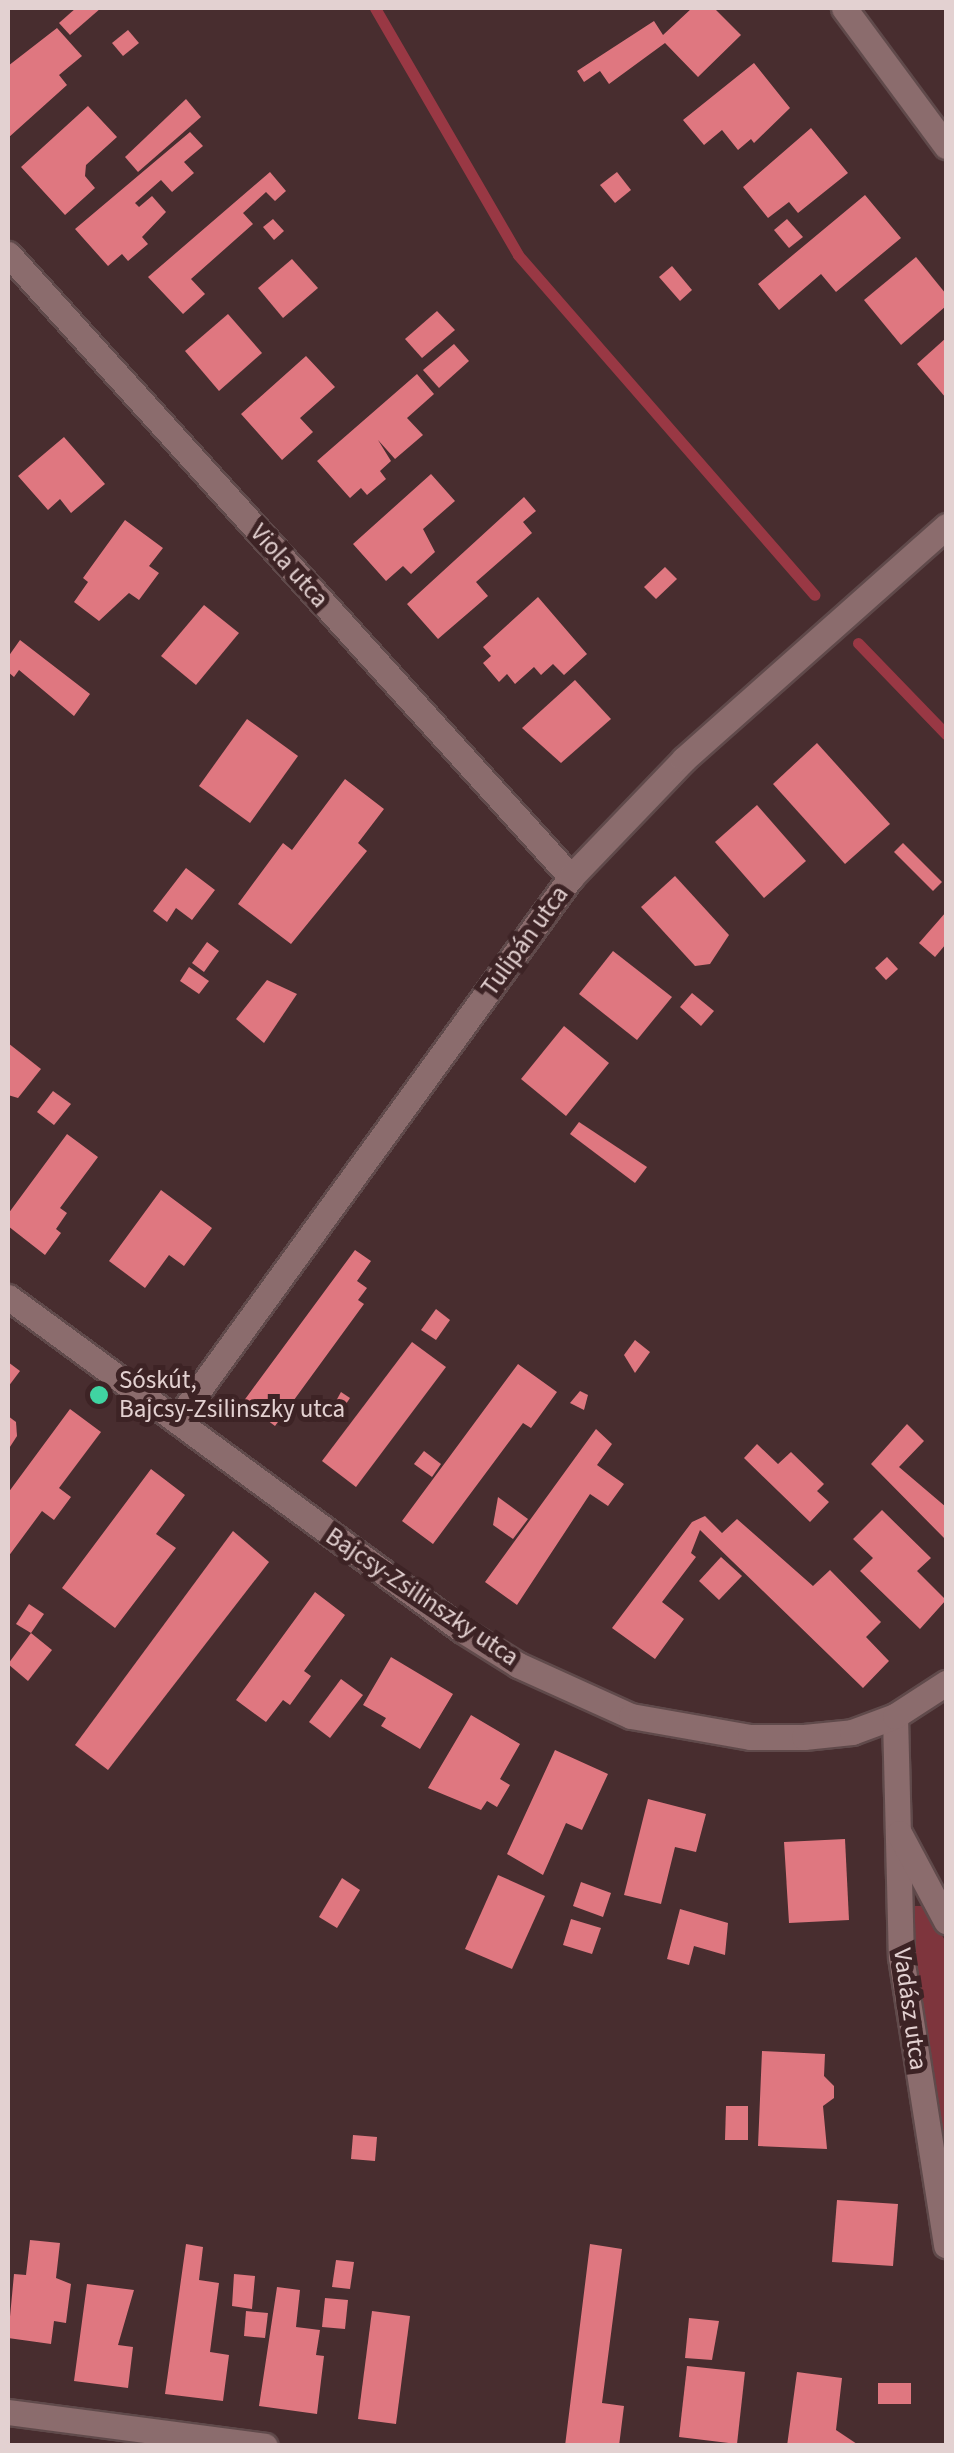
<!DOCTYPE html>
<html>
<head>
<meta charset="utf-8">
<style>
  body { margin:0 }
  #map { position:relative; width:954px; height:2453px; overflow:hidden; background:#482d2f; font-family:"Source Sans 3",sans-serif }
  div>[style] { position:absolute }
  [style*='--x'] { left:calc(var(--x)*1px); top:calc(var(--y)*1px); width:calc(var(--w)*1px); rotate:calc(var(--a)*1deg) }
  .green>* { inset:0; background:#7e353d }
  .stream>* { height:11px; margin:-5.5px; padding:0 5.5px; transform-origin:5.5px; border-radius:5.5px; background:#993844 }
  .building>* { inset:0; background:#df7780 }
  .roads { filter:drop-shadow(2px 0 #604a4b) drop-shadow(-2px 0 #604a4b) drop-shadow(0 2px #604a4b) drop-shadow(0 -2px #604a4b) }
  .minor>* { height:25px; margin:-12.5px; padding:0 12.5px; transform-origin:12.5px; border-radius:12.5px; background:#8b6c6d }
  .tertiary>* { height:25px; margin:-12.5px; padding:0 12.5px; transform-origin:12.5px; border-radius:12.5px; background:#8b6c6d }
  .dots>* { width:28px; height:28px; translate:-50% -50%; box-sizing:border-box; border:5px solid #3d2325; border-radius:50% }
  span { translate:-50% -50%; white-space:nowrap; text-align:center; line-height:1.15; -webkit-text-stroke:10px #3d2325; paint-order:stroke }
  .street-label { font-size:25px; color:#e3d1d1 }
  .poi-label { font-size:25px; color:#e3d1d1 }
  .left { translate:0 -50%; text-align:left }
  .frame { position:absolute; inset:0; border:10px solid #e3d1d1; pointer-events:none }
</style>
</head>
<body>
<div id="map">
  <div class="green">
    <div style="clip-path:polygon(913px 1906px,924px 1906px,946px 1942px,946px 2165px,913px 1952px)"></div>
  </div>
  <div class="stream">
    <div style="--x:375;--y:8;--w:285;--a:59.9"></div>
    <div style="--x:518;--y:255;--w:451;--a:48.9"></div>
    <div style="--x:858;--y:643;--w:127;--a:46"></div>
  </div>
  <div class="building">
    <div style="clip-path:polygon(76px 8px,101px 8px,70px 35px,59px 23px)"></div>
    <div style="clip-path:polygon(692px 8px,714px 8px,741px 35px,698px 77px,665px 43px,609px 84px,600px 71px,584px 82px,577px 71px,654px 21px,663px 35px)"></div>
    <div style="clip-path:polygon(57px 28px,82px 56px,59px 75px,67px 85px,8px 138px,8px 66px)"></div>
    <div style="clip-path:polygon(128px 30px,139px 43px,123px 56px,112px 43px)"></div>
    <div style="clip-path:polygon(754px 63px,790px 108px,754px 143px,751px 139px,738px 150px,722px 130px,704px 145px,683px 120px)"></div>
    <div style="clip-path:polygon(186px 99px,201px 117px,138px 172px,125px 157px)"></div>
    <div style="clip-path:polygon(88px 106px,117px 137px,86px 165px,85px 176px,95px 188px,65px 215px,21px 167px)"></div>
    <div style="clip-path:polygon(811px 128px,848px 173px,798px 213px,789px 202px,768px 218px,743px 187px)"></div>
    <div style="clip-path:polygon(190px 132px,203px 146px,184px 162px,194px 173px,172px 192px,161px 180px,135px 203px,139px 207px,152px 196px,166px 212px,142px 237px,148px 244px,128px 261px,122px 254px,108px 266px,75px 229px)"></div>
    <div style="clip-path:polygon(270px 172px,286px 191px,275px 201px,266px 192px,243px 213px,253px 224px,191px 279px,205px 294px,183px 314px,148px 277px)"></div>
    <div style="clip-path:polygon(617px 172px,631px 190px,615px 203px,600px 185px)"></div>
    <div style="clip-path:polygon(865px 195px,901px 238px,836px 292px,821px 274px,779px 310px,758px 284px)"></div>
    <div style="clip-path:polygon(273px 219px,284px 231px,274px 240px,263px 227px)"></div>
    <div style="clip-path:polygon(787px 219px,803px 237px,789px 248px,774px 230px)"></div>
    <div style="clip-path:polygon(916px 257px,946px 294px,946px 306px,901px 345px,864px 300px)"></div>
    <div style="clip-path:polygon(292px 259px,318px 288px,283px 318px,258px 288px)"></div>
    <div style="clip-path:polygon(672px 266px,692px 290px,680px 301px,659px 277px)"></div>
    <div style="clip-path:polygon(437px 311px,455px 330px,422px 358px,405px 339px)"></div>
    <div style="clip-path:polygon(228px 314px,262px 353px,219px 391px,185px 351px)"></div>
    <div style="clip-path:polygon(946px 338px,946px 398px,917px 364px)"></div>
    <div style="clip-path:polygon(454px 344px,469px 361px,439px 388px,423px 370px)"></div>
    <div style="clip-path:polygon(306px 356px,335px 387px,300px 418px,313px 432px,282px 460px,241px 414px)"></div>
    <div style="clip-path:polygon(417px 374px,434px 394px,407px 418px,423px 435px,395px 459px,378px 440px,391px 461px,380px 471px,386px 479px,367px 495px,361px 488px,350px 498px,317px 461px)"></div>
    <div style="clip-path:polygon(64px 437px,105px 484px,71px 513px,60px 499px,48px 510px,18px 476px)"></div>
    <div style="clip-path:polygon(431px 474px,455px 501px,423px 529px,435px 552px,411px 574px,403px 566px,386px 581px,353px 544px)"></div>
    <div style="clip-path:polygon(524px 497px,536px 511px,523px 522px,532px 533px,476px 582px,488px 596px,438px 639px,407px 604px)"></div>
    <div style="clip-path:polygon(125px 520px,163px 548px,149px 566px,159px 573px,139px 600px,129px 593px,99px 621px,74px 602px,88px 582px,83px 578px)"></div>
    <div style="clip-path:polygon(665px 567px,677px 579px,656px 599px,644px 587px)"></div>
    <div style="clip-path:polygon(538px 597px,587px 654px,564px 675px,553px 664px,541px 675px,534px 667px,515px 684px,507px 674px,499px 682px,483px 663px,491px 656px,483px 647px)"></div>
    <div style="clip-path:polygon(204px 605px,239px 633px,196px 685px,161px 656px)"></div>
    <div style="clip-path:polygon(20px 640px,90px 694px,74px 716px,19px 670px,14px 677px,8px 672px,8px 657px)"></div>
    <div style="clip-path:polygon(575px 680px,611px 719px,561px 763px,522px 728px)"></div>
    <div style="clip-path:polygon(247px 719px,298px 756px,250px 823px,199px 786px)"></div>
    <div style="clip-path:polygon(817px 743px,890px 824px,845px 864px,773px 784px)"></div>
    <div style="clip-path:polygon(345px 779px,384px 809px,358px 843px,367px 851px,291px 944px,238px 904px,283px 843px,292px 850px)"></div>
    <div style="clip-path:polygon(757px 805px,806px 861px,764px 898px,715px 842px)"></div>
    <div style="clip-path:polygon(903px 843px,942px 882px,933px 891px,894px 852px)"></div>
    <div style="clip-path:polygon(186px 868px,215px 890px,192px 920px,176px 908px,167px 922px,153px 911px)"></div>
    <div style="clip-path:polygon(675px 876px,729px 935px,710px 964px,695px 966px,641px 907px)"></div>
    <div style="clip-path:polygon(946px 912px,946px 944px,935px 957px,919px 943px)"></div>
    <div style="clip-path:polygon(207px 942px,219px 951px,204px 972px,192px 963px)"></div>
    <div style="clip-path:polygon(613px 951px,672px 997px,637px 1040px,579px 994px)"></div>
    <div style="clip-path:polygon(887px 957px,898px 969px,886px 980px,875px 968px)"></div>
    <div style="clip-path:polygon(189px 967px,209px 981px,199px 994px,180px 981px)"></div>
    <div style="clip-path:polygon(267px 980px,297px 994px,264px 1043px,236px 1019px)"></div>
    <div style="clip-path:polygon(692px 993px,714px 1011px,701px 1026px,680px 1007px)"></div>
    <div style="clip-path:polygon(564px 1026px,609px 1063px,566px 1116px,521px 1079px)"></div>
    <div style="clip-path:polygon(8px 1043px,41px 1069px,18px 1098px,8px 1095px)"></div>
    <div style="clip-path:polygon(53px 1091px,71px 1104px,54px 1125px,37px 1112px)"></div>
    <div style="clip-path:polygon(579px 1122px,647px 1167px,635px 1183px,570px 1134px)"></div>
    <div style="clip-path:polygon(67px 1134px,98px 1157px,60px 1208px,67px 1213px,56px 1229px,61px 1233px,45px 1255px,8px 1226px,8px 1214px)"></div>
    <div style="clip-path:polygon(161px 1190px,212px 1228px,184px 1266px,169px 1255px,145px 1288px,109px 1261px)"></div>
    <div style="clip-path:polygon(355px 1250px,371px 1261px,357px 1281px,367px 1288px,358px 1300px,364px 1304px,275px 1426px,243px 1402px)"></div>
    <div style="clip-path:polygon(436px 1309px,450px 1320px,436px 1340px,421px 1330px)"></div>
    <div style="clip-path:polygon(635px 1340px,650px 1352px,635px 1373px,624px 1355px)"></div>
    <div style="clip-path:polygon(412px 1342px,446px 1367px,356px 1487px,322px 1461px)"></div>
    <div style="clip-path:polygon(8px 1362px,20px 1371px,8px 1387px)"></div>
    <div style="clip-path:polygon(518px 1364px,557px 1392px,531px 1428px,523px 1423px,433px 1544px,402px 1521px)"></div>
    <div style="clip-path:polygon(580px 1391px,588px 1395px,584px 1410px,570px 1403px)"></div>
    <div style="clip-path:polygon(341px 1392px,350px 1398px,344px 1407px,336px 1401px)"></div>
    <div style="clip-path:polygon(70px 1409px,101px 1432px,59px 1488px,71px 1497px,54px 1520px,42px 1511px,8px 1557px,8px 1493px)"></div>
    <div style="clip-path:polygon(8px 1416px,16px 1422px,17px 1436px,8px 1450px)"></div>
    <div style="clip-path:polygon(907px 1424px,924px 1441px,899px 1467px,946px 1507px,946px 1540px,871px 1464px)"></div>
    <div style="clip-path:polygon(596px 1429px,612px 1444px,597px 1465px,624px 1484px,608px 1506px,590px 1494px,517px 1605px,485px 1582px)"></div>
    <div style="clip-path:polygon(757px 1444px,778px 1464px,791px 1452px,824px 1484px,817px 1491px,829px 1502px,810px 1522px,744px 1458px)"></div>
    <div style="clip-path:polygon(424px 1451px,441px 1464px,432px 1477px,414px 1464px)"></div>
    <div style="clip-path:polygon(151px 1469px,185px 1495px,156px 1534px,176px 1548px,115px 1628px,62px 1588px)"></div>
    <div style="clip-path:polygon(498px 1497px,528px 1519px,513px 1539px,493px 1525px)"></div>
    <div style="clip-path:polygon(882px 1510px,931px 1558px,917px 1571px,946px 1600px,920px 1629px,860px 1571px,873px 1558px,853px 1539px)"></div>
    <div style="clip-path:polygon(705px 1516px,722px 1533px,737px 1519px,813px 1586px,830px 1570px,881px 1622px,866px 1637px,889px 1661px,863px 1688px,700px 1530px,691px 1553px,696px 1557px,662px 1602px,684px 1619px,655px 1659px,612px 1628px,692px 1522px)"></div>
    <div style="clip-path:polygon(233px 1531px,269px 1562px,108px 1770px,75px 1745px)"></div>
    <div style="clip-path:polygon(721px 1557px,742px 1576px,719px 1600px,699px 1581px)"></div>
    <div style="clip-path:polygon(315px 1592px,345px 1615px,304px 1671px,311px 1676px,290px 1705px,283px 1700px,266px 1722px,236px 1700px)"></div>
    <div style="clip-path:polygon(29px 1604px,44px 1614px,31px 1633px,16px 1624px)"></div>
    <div style="clip-path:polygon(31px 1633px,52px 1650px,28px 1681px,8px 1664px)"></div>
    <div style="clip-path:polygon(391px 1657px,453px 1694px,420px 1749px,381px 1726px,386px 1718px,363px 1705px)"></div>
    <div style="clip-path:polygon(341px 1679px,363px 1695px,330px 1738px,309px 1722px)"></div>
    <div style="clip-path:polygon(471px 1715px,520px 1744px,500px 1779px,510px 1785px,497px 1807px,487px 1801px,481px 1810px,428px 1788px)"></div>
    <div style="clip-path:polygon(555px 1750px,608px 1774px,582px 1830px,566px 1823px,543px 1875px,507px 1854px)"></div>
    <div style="clip-path:polygon(648px 1799px,706px 1814px,696px 1852px,675px 1847px,661px 1904px,624px 1895px)"></div>
    <div style="clip-path:polygon(845px 1839px,849px 1920px,789px 1923px,784px 1842px)"></div>
    <div style="clip-path:polygon(498px 1875px,545px 1896px,512px 1969px,465px 1949px)"></div>
    <div style="clip-path:polygon(342px 1878px,360px 1890px,337px 1928px,319px 1917px)"></div>
    <div style="clip-path:polygon(581px 1882px,611px 1893px,603px 1917px,573px 1906px)"></div>
    <div style="clip-path:polygon(680px 1909px,728px 1923px,725px 1955px,694px 1946px,689px 1965px,667px 1959px)"></div>
    <div style="clip-path:polygon(571px 1919px,601px 1928px,592px 1954px,563px 1945px)"></div>
    <div style="clip-path:polygon(762px 2051px,825px 2054px,824px 2076px,834px 2086px,834px 2098px,823px 2106px,827px 2149px,758px 2146px)"></div>
    <div style="clip-path:polygon(726px 2106px,748px 2106px,748px 2140px,725px 2140px)"></div>
    <div style="clip-path:polygon(353px 2135px,377px 2137px,375px 2161px,351px 2159px)"></div>
    <div style="clip-path:polygon(837px 2200px,898px 2204px,893px 2266px,832px 2262px)"></div>
    <div style="clip-path:polygon(30px 2240px,60px 2243px,56px 2278px,71px 2284px,66px 2323px,54px 2321px,51px 2344px,8px 2338px,14px 2274px,26px 2275px)"></div>
    <div style="clip-path:polygon(186px 2244px,203px 2247px,199px 2280px,219px 2283px,210px 2352px,229px 2355px,223px 2401px,165px 2394px)"></div>
    <div style="clip-path:polygon(590px 2244px,622px 2249px,602px 2403px,624px 2406px,619px 2446px,565px 2446px)"></div>
    <div style="clip-path:polygon(336px 2260px,354px 2262px,350px 2289px,332px 2287px)"></div>
    <div style="clip-path:polygon(234px 2274px,255px 2276px,252px 2309px,232px 2306px)"></div>
    <div style="clip-path:polygon(87px 2284px,134px 2290px,118px 2345px,133px 2347px,128px 2388px,74px 2381px)"></div>
    <div style="clip-path:polygon(277px 2287px,300px 2290px,296px 2327px,320px 2330px,316px 2355px,324px 2356px,317px 2414px,259px 2406px)"></div>
    <div style="clip-path:polygon(325px 2298px,348px 2300px,345px 2329px,322px 2327px)"></div>
    <div style="clip-path:polygon(246px 2311px,268px 2313px,265px 2338px,244px 2336px)"></div>
    <div style="clip-path:polygon(372px 2311px,410px 2316px,396px 2424px,358px 2419px)"></div>
    <div style="clip-path:polygon(689px 2318px,719px 2321px,712px 2360px,685px 2358px)"></div>
    <div style="clip-path:polygon(687px 2366px,745px 2372px,737px 2444px,679px 2437px)"></div>
    <div style="clip-path:polygon(797px 2372px,842px 2378px,836px 2430px,860px 2446px,787px 2446px)"></div>
    <div style="clip-path:polygon(878px 2383px,911px 2383px,911px 2404px,878px 2404px)"></div>
  </div>
  <div class="roads">
    <div class="minor">
      <div style="--x:844;--y:8;--w:172;--a:53.5"></div>
      <div style="--x:8;--y:254;--w:840;--a:47.9"></div>
      <div style="--x:177;--y:1420;--w:671;--a:-54.04"></div>
      <div style="--x:571;--y:877;--w:163;--a:-46.2"></div>
      <div style="--x:684;--y:759;--w:351;--a:-41.6"></div>
      <div style="--x:895;--y:1716;--w:241;--a:88.6"></div>
      <div style="--x:901;--y:1957;--w:292;--a:81.1"></div>
      <div style="--x:899;--y:1833;--w:100;--a:61.9"></div>
      <div style="--x:8;--y:2412;--w:259;--a:7.5"></div>
    </div>
    <div class="tertiary">
      <div style="--x:8;--y:1297;--w:563;--a:36.26"></div>
      <div style="--x:462;--y:1630;--w:66;--a:32"></div>
      <div style="--x:518;--y:1665;--w:124;--a:24.3"></div>
      <div style="--x:631;--y:1716;--w:121;--a:10"></div>
      <div style="--x:750;--y:1737;--w:54;--a:0"></div>
      <div style="--x:804;--y:1737;--w:48;--a:-5.9"></div>
      <div style="--x:852;--y:1732;--w:46;--a:-20.4"></div>
      <div style="--x:895;--y:1716;--w:61;--a:-32.9"></div>
    </div>
  </div>
  <div class="dots">
    <div style="left:99px;top:1395px;background:#40d4a2"></div>
  </div>
  <div class="street-label">
    <span style="left:289px;top:566px;rotate:48deg">Viola utca</span>
    <span style="left:525px;top:941px;rotate:-54deg">Tulipán utca</span>
    <span style="left:422px;top:1597px;rotate:34deg">Bajcsy-Zsilinszky utca</span>
    <span style="left:910px;top:2009px;rotate:82deg">Vadász utca</span>
  </div>
  <div class="poi-label">
    <span class="left" style="left:119px;top:1395px">Sóskút,<br>Bajcsy-Zsilinszky utca</span>
  </div>
  <div class="frame"></div>
</div>
</body>
</html>
